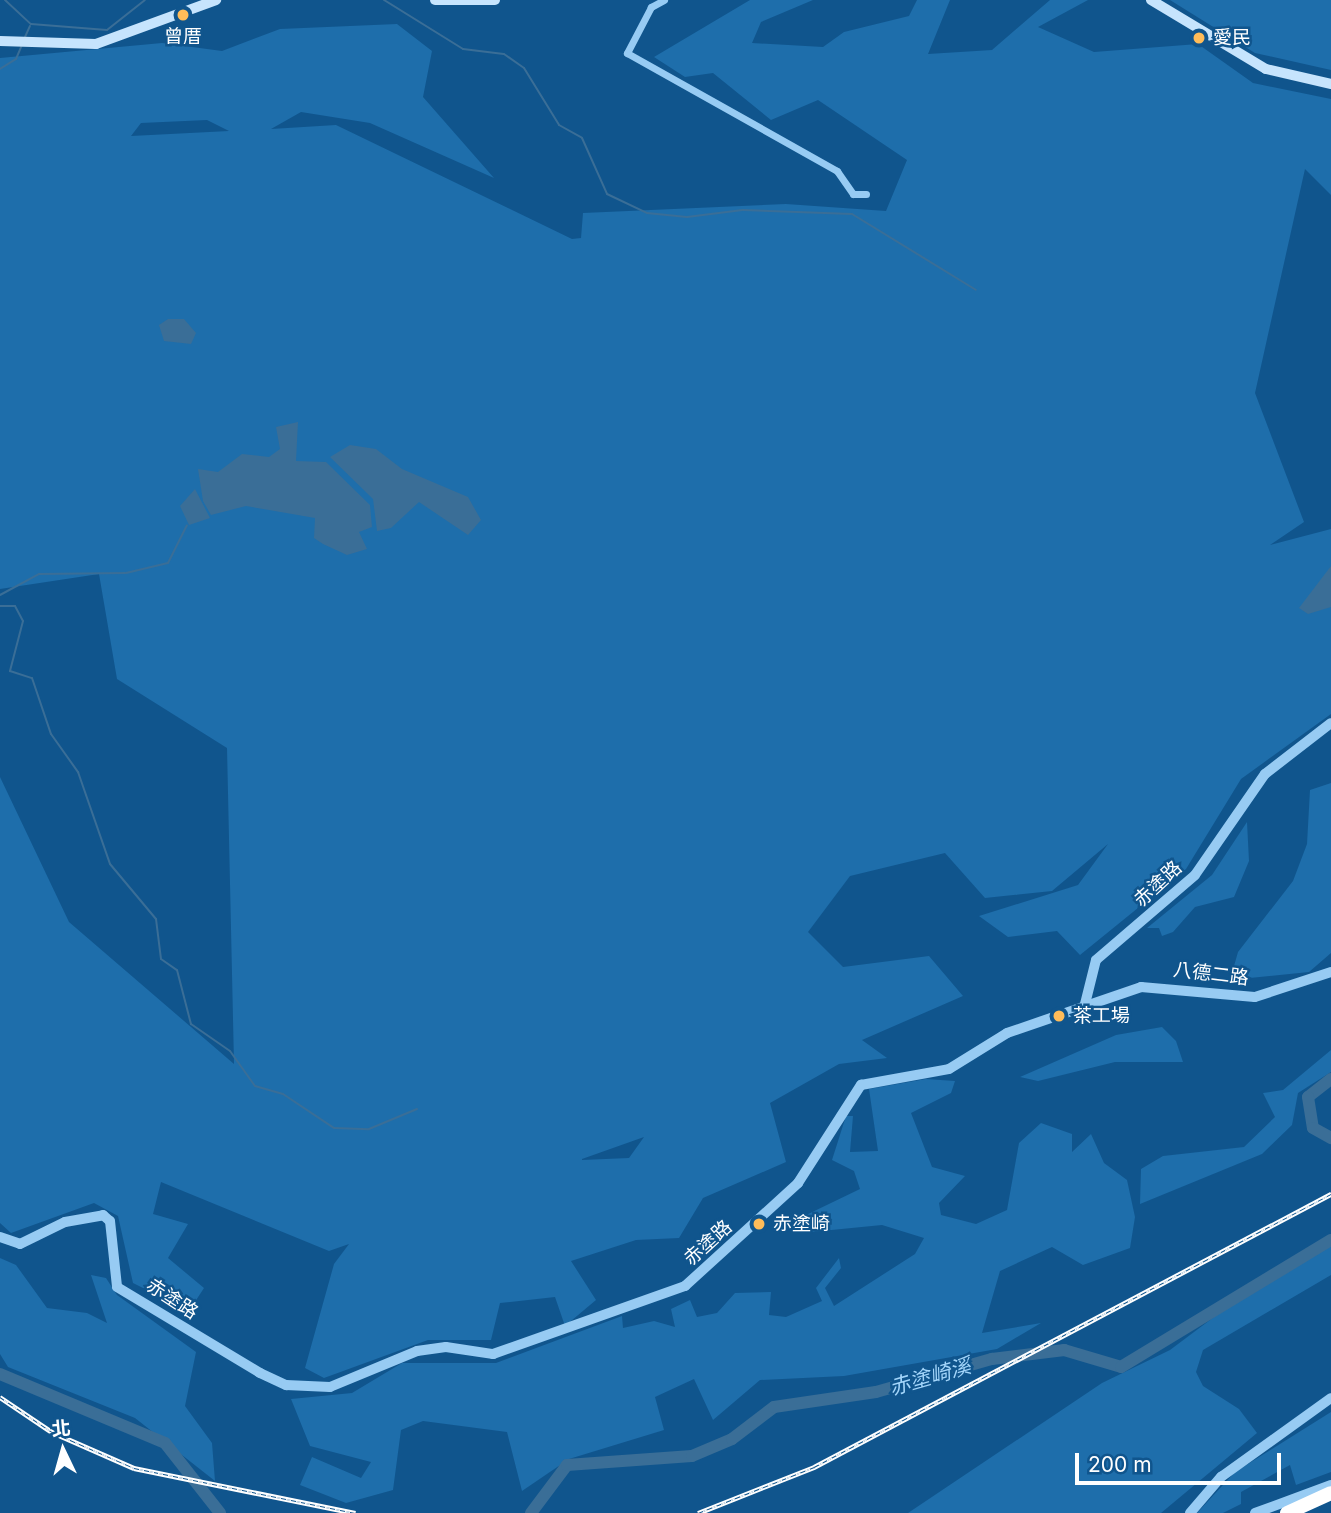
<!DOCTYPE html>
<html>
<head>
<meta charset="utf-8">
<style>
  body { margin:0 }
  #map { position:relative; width:1331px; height:1513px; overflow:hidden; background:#10558d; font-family:Inter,"Noto Sans TC",sans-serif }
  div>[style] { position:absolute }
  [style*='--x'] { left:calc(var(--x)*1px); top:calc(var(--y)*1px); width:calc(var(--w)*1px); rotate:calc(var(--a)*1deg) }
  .green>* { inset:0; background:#1e6eab }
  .water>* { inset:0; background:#3a6e97 }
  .stream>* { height:2px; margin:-1px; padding:0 1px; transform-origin:1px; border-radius:1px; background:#3a6e97 }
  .river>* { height:12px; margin:-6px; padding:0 6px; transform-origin:6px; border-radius:6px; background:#3a6e97 }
  .minor>* { height:7px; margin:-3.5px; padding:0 3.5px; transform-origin:3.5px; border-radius:3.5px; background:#97cbf3 }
  .tertiary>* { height:10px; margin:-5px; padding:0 5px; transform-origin:5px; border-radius:5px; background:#97cbf3 }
  .secondary>* { height:10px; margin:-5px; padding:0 5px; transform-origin:5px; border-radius:5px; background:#c6e4fd }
  .motorway>* { height:14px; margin:-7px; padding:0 7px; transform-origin:7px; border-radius:7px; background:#fff }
  .rail>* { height:4.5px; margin-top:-2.25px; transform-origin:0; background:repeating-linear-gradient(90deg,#10558d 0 5px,#fff 0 10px); box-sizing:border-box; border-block:2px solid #fff }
  .dots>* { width:19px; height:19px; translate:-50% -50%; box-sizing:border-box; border:4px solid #10558d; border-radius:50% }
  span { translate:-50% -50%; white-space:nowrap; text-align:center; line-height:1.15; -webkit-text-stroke:5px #10558d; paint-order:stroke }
  .poi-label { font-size:19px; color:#fff }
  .left { translate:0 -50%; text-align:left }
  .street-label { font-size:19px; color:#fff }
  .water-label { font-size:21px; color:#a3d5fa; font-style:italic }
  .north { position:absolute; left:28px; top:1415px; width:70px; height:70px; -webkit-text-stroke:5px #10558d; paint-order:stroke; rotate:355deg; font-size:19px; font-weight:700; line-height:28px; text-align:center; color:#fff }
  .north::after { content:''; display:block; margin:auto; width:24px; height:32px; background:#fff; clip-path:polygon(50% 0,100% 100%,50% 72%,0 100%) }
  .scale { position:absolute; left:1075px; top:1453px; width:206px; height:32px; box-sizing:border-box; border:4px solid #fff; border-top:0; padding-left:9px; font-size:21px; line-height:24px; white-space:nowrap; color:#fff; -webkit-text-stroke:5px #10558d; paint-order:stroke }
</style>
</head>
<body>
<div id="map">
  <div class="green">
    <div style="clip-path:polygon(evenodd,750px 0,813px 0,761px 22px,752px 43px,823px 47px,844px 32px,909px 16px,917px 0,950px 0,928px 54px,992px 50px,1050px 0,1088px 0,1038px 27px,1094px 52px,1198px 44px,1253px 83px,1331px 99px,1331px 195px,1305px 169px,1255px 393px,1304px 522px,1270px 545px,1331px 529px,1331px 714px,1241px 779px,1186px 869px,1080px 955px,1057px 931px,1008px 937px,979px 916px,1078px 885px,1108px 844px,1052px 891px,985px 898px,945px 853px,850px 876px,808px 932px,843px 967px,929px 956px,963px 996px,862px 1040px,887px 1058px,839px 1064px,770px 1103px,786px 1162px,703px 1198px,679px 1238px,636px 1240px,571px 1261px,596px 1300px,565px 1326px,555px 1297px,500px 1303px,491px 1340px,428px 1340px,324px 1378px,305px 1368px,334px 1264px,349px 1244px,329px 1251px,161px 1182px,153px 1214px,188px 1224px,168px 1258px,204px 1288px,189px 1311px,133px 1283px,118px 1216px,94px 1203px,11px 1233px,0 1223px,0 777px,69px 922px,234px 1064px,227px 748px,117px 679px,99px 574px,0 589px,0 58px,162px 43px,222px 51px,280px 29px,397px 24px,432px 51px,423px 97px,494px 178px,370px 123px,301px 112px,271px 129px,336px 125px,572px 239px,581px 238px,583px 213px,786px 204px,886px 211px,907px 160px,818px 100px,771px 120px,713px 73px,685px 77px,654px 57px,750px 0,207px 120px,229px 131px,131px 136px,141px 123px,207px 120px,750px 0,644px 1137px,629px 1158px,582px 1160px,582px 1159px,644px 1137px)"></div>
    <div style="clip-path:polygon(1170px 0,1331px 0,1331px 70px,1255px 53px)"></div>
    <div style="clip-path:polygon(1331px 783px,1331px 953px,1309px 972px,1230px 980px,1238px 952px,1293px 881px,1307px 844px,1310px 790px)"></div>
    <div style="clip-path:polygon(1247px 822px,1249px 861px,1234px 897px,1195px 907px,1173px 932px,1162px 936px,1159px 928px,1147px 928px,1212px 875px)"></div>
    <div style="clip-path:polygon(1162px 1027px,1176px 1041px,1183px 1062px,1115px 1062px,1038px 1081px,1020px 1077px,1116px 1035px)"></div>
    <div style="clip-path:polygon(1331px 1050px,1331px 1072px,1298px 1093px,1292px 1125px,1262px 1154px,1140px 1204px,1141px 1169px,1163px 1156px,1244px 1147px,1275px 1117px,1263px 1093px,1283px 1090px)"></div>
    <div style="clip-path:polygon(926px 1079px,955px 1081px,951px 1093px,911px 1113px,932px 1167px,965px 1176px,939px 1203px,941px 1215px,976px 1224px,1007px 1210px,1019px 1143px,1041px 1123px,1072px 1134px,1072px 1152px,1091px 1134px,1104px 1163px,1127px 1180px,1135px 1217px,1130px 1248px,1083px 1265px,1052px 1247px,1000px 1271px,982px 1333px,1041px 1323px,997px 1349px,844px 1376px,760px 1380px,713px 1420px,694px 1379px,655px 1397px,664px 1430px,569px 1459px,522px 1491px,507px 1432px,423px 1421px,401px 1430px,393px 1490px,346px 1503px,300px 1485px,312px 1457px,361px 1478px,371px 1462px,310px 1446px,291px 1399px,352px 1393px,402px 1363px,496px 1363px,622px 1316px,623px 1328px,654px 1321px,675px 1327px,671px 1309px,690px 1300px,697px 1317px,717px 1313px,735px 1293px,771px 1292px,769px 1315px,786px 1317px,822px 1301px,816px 1288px,839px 1258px,841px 1268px,825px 1288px,834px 1306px,915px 1254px,924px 1238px,882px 1225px,801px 1233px,804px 1216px,860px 1189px,854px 1171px,832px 1160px,846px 1116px,853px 1116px,850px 1152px,878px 1151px,869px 1089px)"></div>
    <div style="clip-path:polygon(1331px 1245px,1331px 1275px,1203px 1350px,1196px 1372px,1203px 1386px,1239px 1409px,1257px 1433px,1161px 1513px,908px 1513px,1102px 1383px,1170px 1350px,1262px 1281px)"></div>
    <div style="clip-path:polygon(0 1258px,16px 1265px,47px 1308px,87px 1313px,107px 1323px,91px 1275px,106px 1278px,117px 1295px,196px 1352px,185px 1406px,212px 1443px,215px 1481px,135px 1418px,8px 1367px,0 1354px)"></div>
    <div style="clip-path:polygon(1331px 1412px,1331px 1472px,1296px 1485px,1290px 1465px,1241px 1492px,1241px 1504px,1223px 1513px,1197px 1513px,1235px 1472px)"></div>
  </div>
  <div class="water">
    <div style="clip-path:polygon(168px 319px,184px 319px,196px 333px,191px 344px,164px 341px,159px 325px)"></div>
    <div style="clip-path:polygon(298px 422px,296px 461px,326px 462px,370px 505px,372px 527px,359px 532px,367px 549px,347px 555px,323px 544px,314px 538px,315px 518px,246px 506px,211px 515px,203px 501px,198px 469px,218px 472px,242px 454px,269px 457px,280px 449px,276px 427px)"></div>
    <div style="clip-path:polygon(350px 445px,376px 449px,402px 469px,468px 497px,481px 520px,468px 535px,419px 502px,391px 528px,377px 531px,373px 499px,330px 457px)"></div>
    <div style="clip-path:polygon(195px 489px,210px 518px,189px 525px,180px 506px)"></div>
    <div style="clip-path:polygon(1331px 566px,1331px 607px,1308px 614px,1299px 608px)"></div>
  </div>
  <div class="stream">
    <div style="--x:5;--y:0;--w:35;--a:43"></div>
    <div style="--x:31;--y:24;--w:76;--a:4.5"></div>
    <div style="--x:107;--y:30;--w:48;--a:-38.3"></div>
    <div style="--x:384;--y:0;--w:93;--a:31.8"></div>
    <div style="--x:463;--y:49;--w:41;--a:7"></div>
    <div style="--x:504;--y:54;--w:24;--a:35"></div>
    <div style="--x:524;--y:68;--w:67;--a:58.4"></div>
    <div style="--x:559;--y:125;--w:26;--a:29"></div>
    <div style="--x:582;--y:138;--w:61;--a:65.9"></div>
    <div style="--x:607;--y:194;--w:44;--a:25.4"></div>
    <div style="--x:647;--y:213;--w:40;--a:5.7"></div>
    <div style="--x:687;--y:217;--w:56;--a:-7.1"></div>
    <div style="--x:743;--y:210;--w:109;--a:2.1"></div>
    <div style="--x:852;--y:214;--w:145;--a:31.5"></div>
    <div style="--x:25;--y:37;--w:12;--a:-66"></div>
    <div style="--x:0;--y:69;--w:19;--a:-32"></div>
    <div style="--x:16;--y:59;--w:15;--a:-67"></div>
    <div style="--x:0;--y:595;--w:44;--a:-28.3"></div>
    <div style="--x:39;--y:574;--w:87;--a:-0.7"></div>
    <div style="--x:126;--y:573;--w:43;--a:-13.4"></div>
    <div style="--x:168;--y:563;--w:42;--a:-63.4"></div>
    <div style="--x:0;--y:606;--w:15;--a:0"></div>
    <div style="--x:15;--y:606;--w:17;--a:62"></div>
    <div style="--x:23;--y:621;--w:52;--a:104.6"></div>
    <div style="--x:10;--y:671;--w:23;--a:18"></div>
    <div style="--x:32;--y:678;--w:59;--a:71.3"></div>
    <div style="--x:51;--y:734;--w:47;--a:54.6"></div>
    <div style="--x:78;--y:772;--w:97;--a:70.8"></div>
    <div style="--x:110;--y:864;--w:72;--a:50.1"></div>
    <div style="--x:156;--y:919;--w:40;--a:82.9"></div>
    <div style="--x:161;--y:959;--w:19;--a:35"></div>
    <div style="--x:177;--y:970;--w:56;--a:75.5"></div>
    <div style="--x:191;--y:1024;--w:47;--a:34.7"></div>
    <div style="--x:230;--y:1051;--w:43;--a:54.5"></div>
    <div style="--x:255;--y:1086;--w:29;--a:16"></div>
    <div style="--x:283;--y:1094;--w:61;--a:33.7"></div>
    <div style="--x:334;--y:1128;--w:35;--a:2"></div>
    <div style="--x:369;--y:1129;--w:52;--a:-22.6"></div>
  </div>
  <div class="river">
    <div style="--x:1331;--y:1079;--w:29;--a:142"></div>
    <div style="--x:1308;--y:1097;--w:31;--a:81"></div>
    <div style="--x:1313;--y:1128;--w:21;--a:29"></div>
    <div style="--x:0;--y:1374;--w:179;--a:22.7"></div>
    <div style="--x:165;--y:1443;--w:89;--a:51.8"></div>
    <div style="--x:531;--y:1513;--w:60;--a:-53.1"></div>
    <div style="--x:567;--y:1465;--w:125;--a:-4.1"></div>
    <div style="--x:692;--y:1456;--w:43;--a:-23"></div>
    <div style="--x:732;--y:1439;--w:53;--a:-37.3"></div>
    <div style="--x:774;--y:1407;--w:103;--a:-8.4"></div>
    <div style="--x:876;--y:1392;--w:121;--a:-15.9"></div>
    <div style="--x:992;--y:1359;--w:73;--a:-7.1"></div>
    <div style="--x:1064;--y:1350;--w:59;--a:16.6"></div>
    <div style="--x:1121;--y:1367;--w:245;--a:-31.2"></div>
  </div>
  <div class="minor">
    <div style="--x:664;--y:0;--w:15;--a:152"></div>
    <div style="--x:651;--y:7;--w:52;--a:117.6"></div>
    <div style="--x:627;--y:53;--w:241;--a:29.3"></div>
    <div style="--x:837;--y:171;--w:28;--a:55"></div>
    <div style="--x:853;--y:194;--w:13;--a:0"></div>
  </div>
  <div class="tertiary">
    <div style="--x:1085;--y:1004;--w:45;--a:-76"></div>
    <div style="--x:1096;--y:960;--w:130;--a:-40.6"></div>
    <div style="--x:1195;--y:875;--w:123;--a:-55.3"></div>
    <div style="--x:1265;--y:774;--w:83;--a:-37.7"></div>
    <div style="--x:0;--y:1237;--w:21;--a:19"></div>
    <div style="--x:20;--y:1244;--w:50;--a:-26.1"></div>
    <div style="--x:65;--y:1222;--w:39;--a:-10"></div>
    <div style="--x:103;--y:1215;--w:9;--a:41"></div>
    <div style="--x:110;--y:1221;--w:66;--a:83.9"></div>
    <div style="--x:117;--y:1287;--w:167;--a:31"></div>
    <div style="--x:260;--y:1373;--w:29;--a:25"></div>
    <div style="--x:286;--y:1385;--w:44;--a:2.6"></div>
    <div style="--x:330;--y:1387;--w:94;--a:-22.5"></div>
    <div style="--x:417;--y:1351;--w:29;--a:-8"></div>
    <div style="--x:446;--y:1347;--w:48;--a:8.5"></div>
    <div style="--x:493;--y:1354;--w:204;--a:-19.5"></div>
    <div style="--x:685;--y:1286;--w:153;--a:-42.3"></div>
    <div style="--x:798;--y:1183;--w:117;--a:-57.3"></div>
    <div style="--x:861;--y:1085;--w:89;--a:-10.3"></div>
    <div style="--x:949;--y:1069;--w:68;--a:-31.8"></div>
    <div style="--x:1007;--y:1033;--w:142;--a:-18.9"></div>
    <div style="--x:1141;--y:987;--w:114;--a:5"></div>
    <div style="--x:1255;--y:997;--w:80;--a:-18.2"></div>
    <div style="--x:1190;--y:1513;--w:48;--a:-49.3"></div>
    <div style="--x:1221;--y:1477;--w:135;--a:-35.7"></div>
    <div style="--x:1255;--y:1513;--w:81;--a:-20.2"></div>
  </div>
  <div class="secondary">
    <div style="--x:435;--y:0;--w:60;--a:0"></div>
    <div style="--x:1151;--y:0;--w:134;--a:31"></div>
    <div style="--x:1266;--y:69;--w:67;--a:13"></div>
    <div style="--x:0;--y:41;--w:96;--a:1.8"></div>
    <div style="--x:96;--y:44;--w:128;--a:-20.1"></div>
  </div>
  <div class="motorway">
    <div style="--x:1287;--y:1513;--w:48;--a:-24.4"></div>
  </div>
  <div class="rail">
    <div style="--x:0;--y:1397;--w:63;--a:33.9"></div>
    <div style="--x:52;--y:1432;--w:90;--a:23.7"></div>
    <div style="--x:134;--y:1468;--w:226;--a:11.5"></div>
    <div style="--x:698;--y:1513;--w:125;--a:-21.6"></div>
    <div style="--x:814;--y:1467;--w:585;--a:-27.84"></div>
  </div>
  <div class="dots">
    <div style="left:183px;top:15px;background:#ffbc59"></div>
    <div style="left:1199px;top:38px;background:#ffbc59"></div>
    <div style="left:1059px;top:1016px;background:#ffbc59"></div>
    <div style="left:759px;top:1224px;background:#ffbc59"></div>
  </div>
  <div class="poi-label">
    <span style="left:183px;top:37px">曾厝</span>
    <span class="left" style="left:1213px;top:38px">愛民</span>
    <span class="left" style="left:1073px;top:1016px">茶工場</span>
    <span class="left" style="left:773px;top:1224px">赤塗崎</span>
  </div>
  <div class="street-label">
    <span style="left:1158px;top:884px;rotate:-43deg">赤塗路</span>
    <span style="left:1211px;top:974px;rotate:7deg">八德二路</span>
    <span style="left:708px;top:1243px;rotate:-42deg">赤塗路</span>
    <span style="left:172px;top:1299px;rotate:33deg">赤塗路</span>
  </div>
  <div class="water-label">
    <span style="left:930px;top:1377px;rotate:-16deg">赤塗崎溪</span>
  </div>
  <div class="north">北</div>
  <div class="scale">200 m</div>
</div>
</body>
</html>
